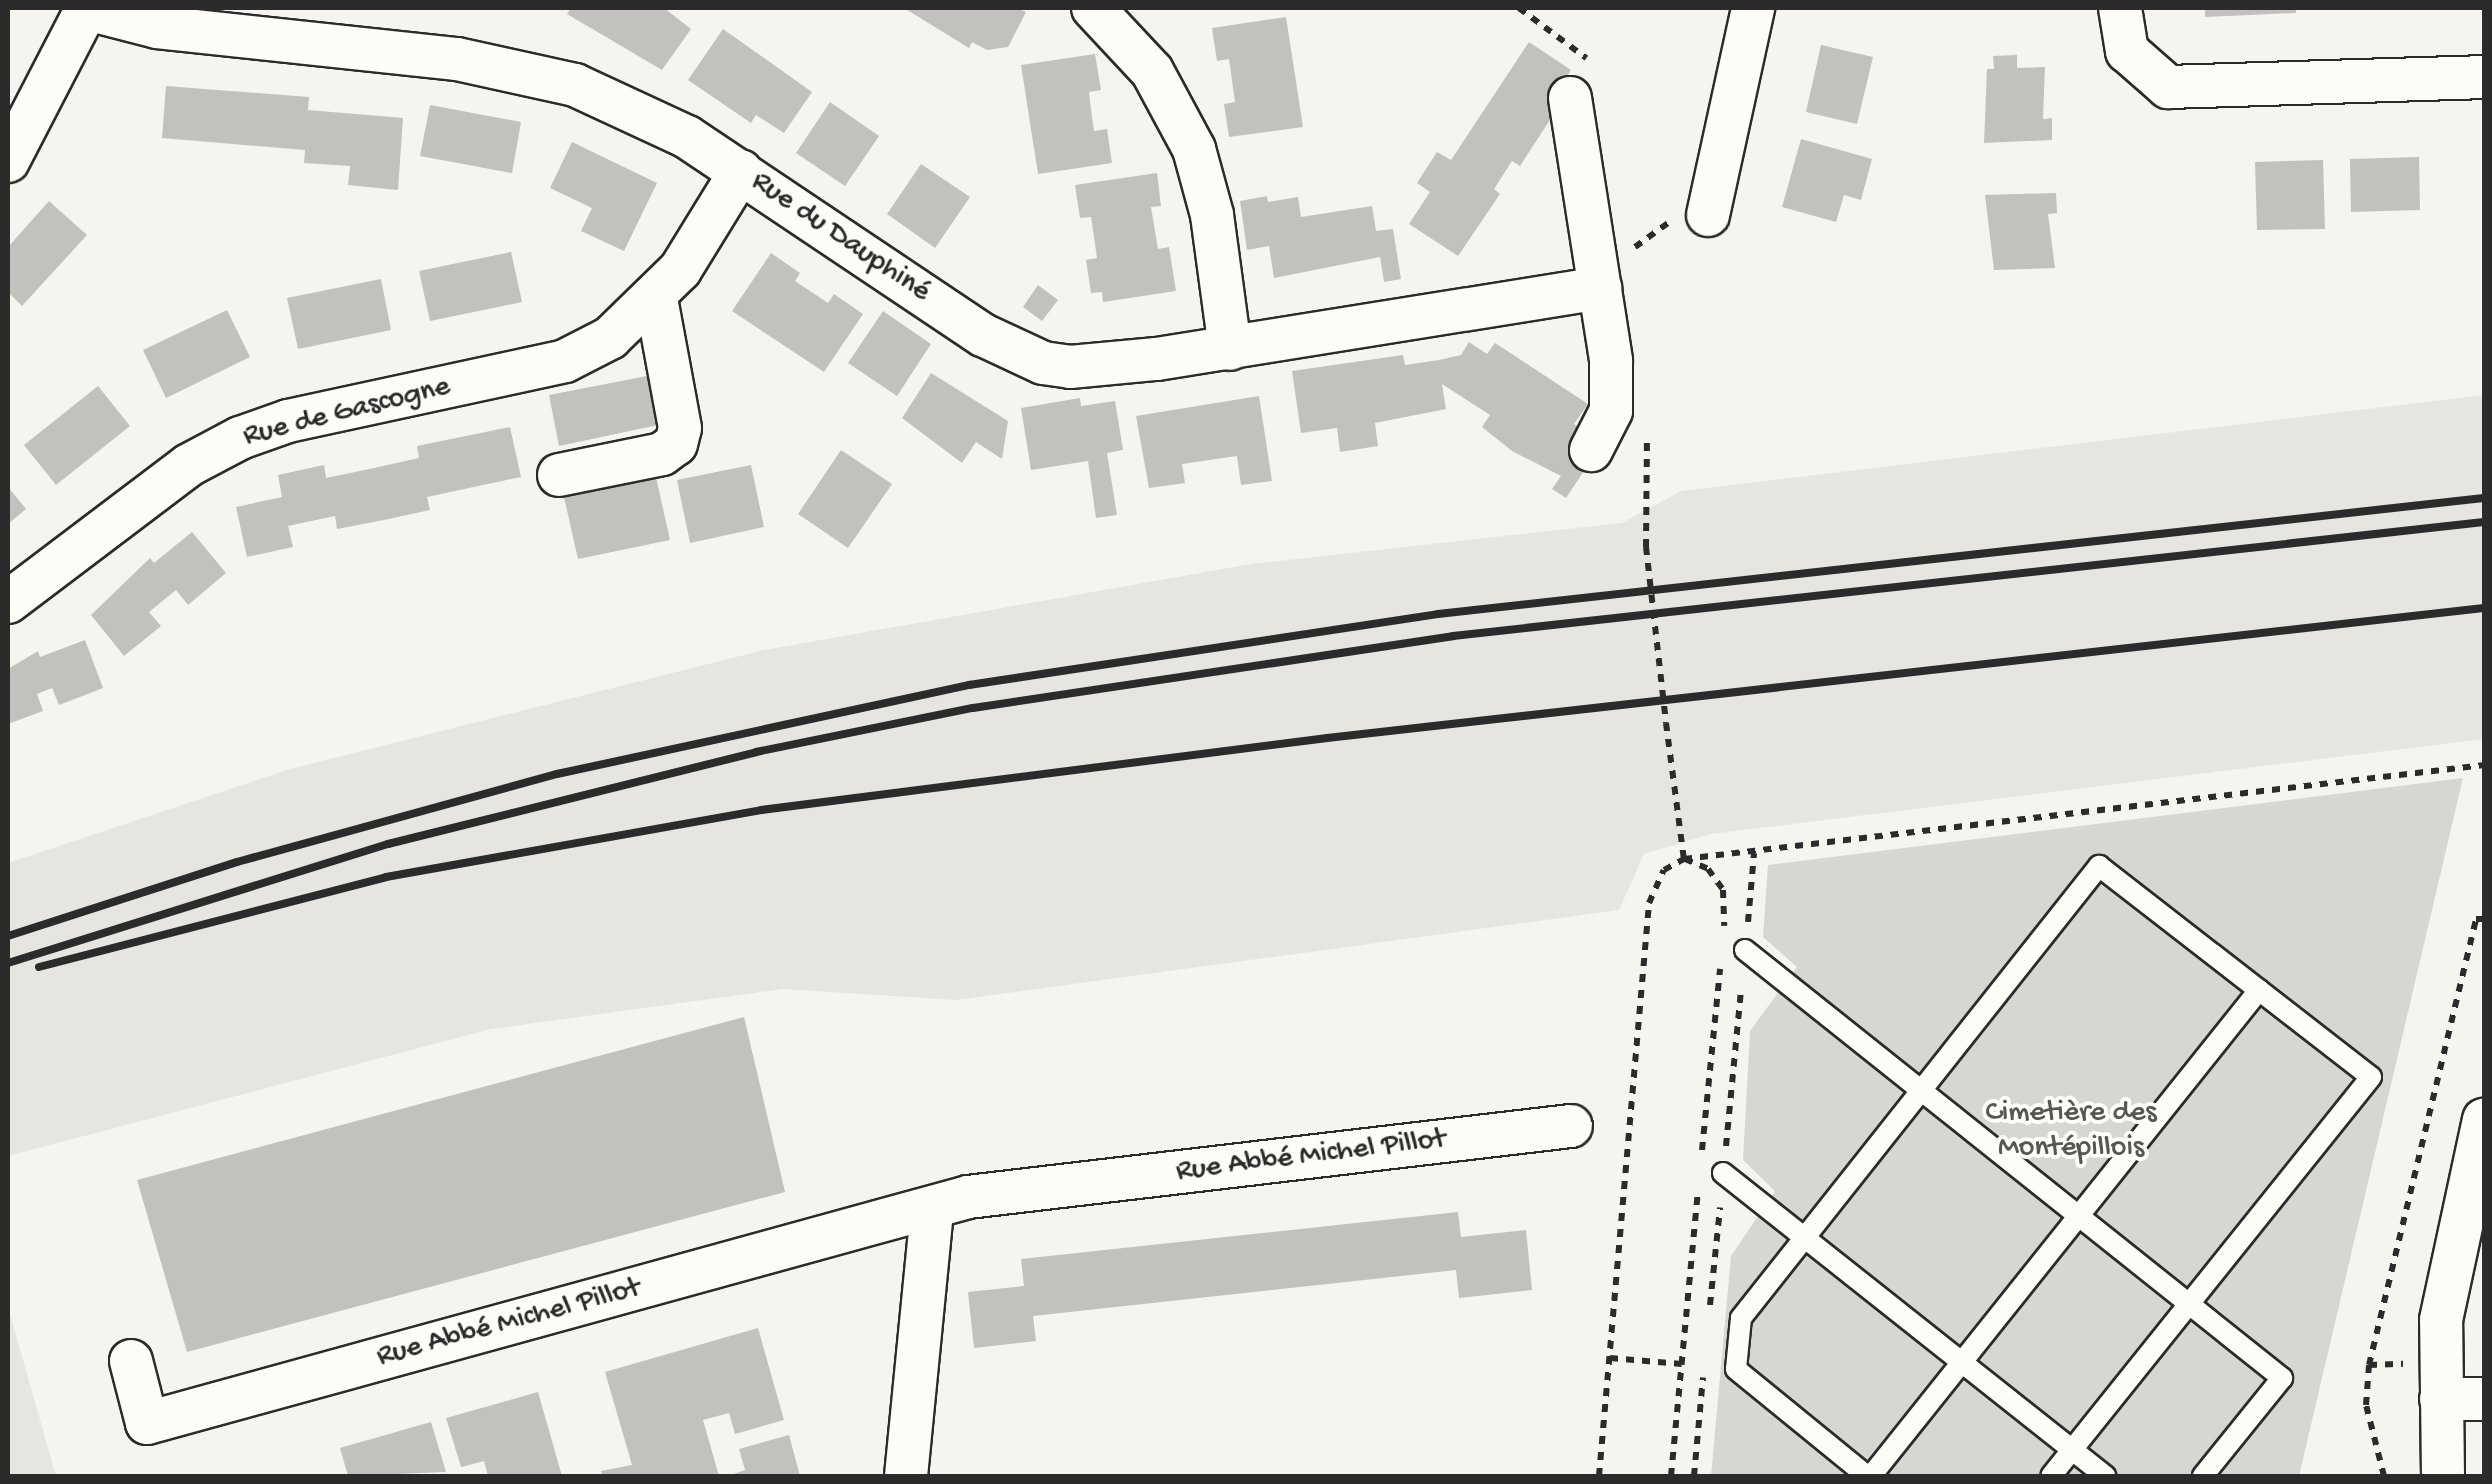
<!DOCTYPE html>
<html>
<head>
<meta charset="utf-8">
<style>
  body { margin:0 }
  #map { position:relative; width:2492px; height:1484px; overflow:hidden; background:#f5f4ef; font-family:"Gochi Hand",sans-serif }
  div>[style] { position:absolute }
  [style*='--x'] { left:calc(var(--x)*1px); top:calc(var(--y)*1px); width:calc(var(--w)*1px); rotate:calc(var(--a)*1deg) }
  .built>* { inset:0; background:#e6e5e0 }
  .green>* { inset:0; background:#d7d6d2 }
  .building>* { inset:0; background:#c2c1be }
  .path>* { height:6px; margin-top:-3px; transform-origin:0; background:repeating-linear-gradient(90deg,#2b2b2b 0 8px,transparent 0 16px) }
  .roads { filter:drop-shadow(2px 0 #2b2b2b) drop-shadow(-2px 0 #2b2b2b) drop-shadow(0 2px #2b2b2b) drop-shadow(0 -2px #2b2b2b) }
  .service>* { height:20px; margin:-10px; padding:0 10px; transform-origin:10px; border-radius:10px; background:#fdfcf7 }
  .minor>* { height:42px; margin:-21px; padding:0 21px; transform-origin:21px; border-radius:21px; background:#fdfcf7 }
  .rail>* { height:8px; margin:-4px; padding:0 4px; transform-origin:4px; border-radius:4px; background:#2b2b2b }
  .path-bridge>* { height:6px; margin-top:-3px; transform-origin:0; background:repeating-linear-gradient(90deg,#2b2b2b 0 8px,transparent 0 16px) }
  span { translate:-50% -50%; white-space:nowrap; text-align:center; line-height:1.15; -webkit-text-stroke:8px #fdfcf7; paint-order:stroke }
  .street-label { font-size:30px; color:#2b2b2b }
  .park-label { font-size:30px; color:#565655 }
  .frame { position:absolute; inset:0; border:10px solid #2b2b2b; pointer-events:none }
</style>
</head>
<body>
<div id="map">
  <div class="built">
    <div style="clip-path:polygon(2484px 395px,2484px 739px,1711px 834px,1644px 854px,1619px 910px,956px 1000px,783px 989px,491px 1029px,8px 1156px,8px 863px,290px 769px,764px 650px,1251px 564px,1622px 523px,1681px 491px)"></div>
    <div style="clip-path:polygon(8px 1307px,56px 1476px,8px 1476px)"></div>
  </div>
  <div class="green">
    <div style="clip-path:polygon(2463px 778px,2299px 1476px,1711px 1476px,1731px 1256px,1775px 1191px,1743px 1160px,1750px 1031px,1797px 967px,1763px 937px,1768px 865px)"></div>
  </div>
  <div class="building">
    <div style="clip-path:polygon(571px 8px,664px 8px,691px 29px,662px 70px,567px 14px)"></div>
    <div style="clip-path:polygon(904px 8px,1017px 8px,1026px 12px,1008px 47px,987px 50px,972px 42px,969px 48px)"></div>
    <div style="clip-path:polygon(2205px 8px,2296px 8px,2296px 13px,2205px 17px)"></div>
    <div style="clip-path:polygon(1286px 17px,1303px 127px,1229px 137px,1224px 104px,1235px 102px,1229px 59px,1217px 61px,1212px 28px)"></div>
    <div style="clip-path:polygon(723px 29px,812px 92px,784px 133px,756px 115px,751px 123px,688px 80px)"></div>
    <div style="clip-path:polygon(1529px 42px,1571px 70px,1554px 98px,1561px 103px,1520px 166px,1512px 161px,1494px 189px,1500px 194px,1458px 256px,1409px 224px,1430px 192px,1417px 183px,1437px 152px,1451px 160px)"></div>
    <div style="clip-path:polygon(1821px 45px,1873px 57px,1857px 124px,1806px 112px)"></div>
    <div style="clip-path:polygon(1095px 54px,1101px 90px,1089px 92px,1091px 110px,1094px 131px,1107px 129px,1112px 163px,1038px 174px,1021px 65px)"></div>
    <div style="clip-path:polygon(2017px 55px,2017px 68px,2045px 67px,2043px 119px,2052px 118px,2052px 140px,1984px 143px,1987px 69px,1994px 69px,1993px 56px)"></div>
    <div style="clip-path:polygon(166px 86px,309px 97px,308px 110px,403px 118px,398px 190px,348px 185px,350px 166px,304px 163px,305px 150px,162px 138px)"></div>
    <div style="clip-path:polygon(830px 102px,879px 136px,845px 186px,796px 153px)"></div>
    <div style="clip-path:polygon(430px 105px,521px 122px,512px 173px,420px 156px)"></div>
    <div style="clip-path:polygon(1801px 139px,1872px 159px,1861px 200px,1844px 195px,1836px 222px,1782px 207px)"></div>
    <div style="clip-path:polygon(572px 142px,657px 183px,624px 251px,581px 231px,592px 208px,550px 188px)"></div>
    <div style="clip-path:polygon(2419px 157px,2420px 210px,2351px 212px,2350px 159px)"></div>
    <div style="clip-path:polygon(2323px 160px,2325px 229px,2257px 230px,2255px 162px)"></div>
    <div style="clip-path:polygon(921px 164px,970px 197px,935px 248px,887px 214px)"></div>
    <div style="clip-path:polygon(1157px 173px,1161px 206px,1151px 207px,1158px 249px,1169px 247px,1176px 291px,1103px 302px,1102px 292px,1091px 293px,1086px 260px,1097px 258px,1094px 237px,1091px 217px,1080px 218px,1075px 185px)"></div>
    <div style="clip-path:polygon(2056px 193px,2057px 213px,2048px 214px,2055px 268px,1994px 270px,1985px 195px)"></div>
    <div style="clip-path:polygon(1267px 196px,1268px 202px,1298px 197px,1301px 217px,1372px 206px,1376px 231px,1393px 229px,1401px 279px,1384px 282px,1380px 257px,1274px 278px,1269px 246px,1247px 250px,1240px 201px)"></div>
    <div style="clip-path:polygon(49px 201px,87px 235px,22px 306px,8px 292px,8px 247px)"></div>
    <div style="clip-path:polygon(511px 252px,522px 302px,430px 321px,419px 271px)"></div>
    <div style="clip-path:polygon(771px 253px,800px 273px,795px 281px,828px 303px,834px 294px,863px 314px,824px 372px,732px 311px)"></div>
    <div style="clip-path:polygon(381px 279px,391px 330px,298px 349px,287px 298px)"></div>
    <div style="clip-path:polygon(1038px 285px,1058px 300px,1042px 321px,1023px 307px)"></div>
    <div style="clip-path:polygon(227px 310px,250px 357px,166px 398px,143px 350px)"></div>
    <div style="clip-path:polygon(883px 311px,931px 344px,897px 396px,848px 363px)"></div>
    <div style="clip-path:polygon(1469px 342px,1487px 354px,1495px 343px,1588px 404px,1574px 424px,1589px 434px,1590px 462px,1566px 498px,1552px 489px,1561px 476px,1512px 451px,1482px 427px,1490px 415px,1442px 384px,1446px 409px,1375px 423px,1378px 446px,1340px 452px,1337px 428px,1301px 433px,1292px 371px,1403px 355px,1405px 365px,1439px 360px,1461px 355px)"></div>
    <div style="clip-path:polygon(931px 373px,1008px 421px,1002px 459px,976px 442px,962px 463px,902px 418px)"></div>
    <div style="clip-path:polygon(647px 376px,658px 425px,559px 446px,549px 395px)"></div>
    <div style="clip-path:polygon(98px 386px,130px 426px,56px 485px,24px 445px)"></div>
    <div style="clip-path:polygon(1259px 396px,1272px 481px,1241px 485px,1237px 456px,1182px 464px,1185px 483px,1149px 488px,1136px 416px)"></div>
    <div style="clip-path:polygon(1080px 398px,1081px 406px,1115px 401px,1123px 450px,1107px 453px,1117px 515px,1096px 518px,1088px 461px,1031px 470px,1021px 408px)"></div>
    <div style="clip-path:polygon(510px 427px,521px 477px,427px 497px,430px 510px,384px 520px,337px 529px,335px 516px,288px 526px,293px 547px,247px 557px,236px 507px,282px 497px,278px 475px,324px 465px,326px 478px,374px 468px,419px 458px,417px 446px)"></div>
    <div style="clip-path:polygon(841px 450px,892px 484px,848px 548px,798px 514px)"></div>
    <div style="clip-path:polygon(751px 465px,764px 527px,690px 543px,677px 480px)"></div>
    <div style="clip-path:polygon(656px 477px,670px 540px,578px 559px,564px 497px)"></div>
    <div style="clip-path:polygon(8px 487px,26px 509px,8px 524px)"></div>
    <div style="clip-path:polygon(192px 532px,226px 573px,188px 605px,176px 590px,149px 612px,161px 626px,124px 656px,91px 615px,150px 558px,154px 563px)"></div>
    <div style="clip-path:polygon(85px 640px,103px 688px,59px 705px,52px 688px,37px 694px,43px 711px,8px 724px,8px 669px,38px 651px,40px 657px)"></div>
    <div style="clip-path:polygon(744px 1017px,785px 1192px,187px 1352px,137px 1180px)"></div>
    <div style="clip-path:polygon(1458px 1212px,1461px 1237px,1526px 1230px,1532px 1290px,1459px 1298px,1456px 1270px,1033px 1316px,1036px 1341px,974px 1348px,968px 1292px,1024px 1286px,1021px 1259px)"></div>
    <div style="clip-path:polygon(758px 1328px,784px 1420px,735px 1434px,729px 1413px,703px 1420px,719px 1476px,603px 1476px,601px 1471px,632px 1465px,605px 1372px)"></div>
    <div style="clip-path:polygon(538px 1392px,562px 1476px,488px 1476px,484px 1461px,461px 1467px,446px 1418px)"></div>
    <div style="clip-path:polygon(431px 1422px,446px 1472px,348px 1476px,340px 1448px)"></div>
    <div style="clip-path:polygon(789px 1435px,800px 1476px,728px 1476px,745px 1470px,739px 1449px)"></div>
  </div>
  <div class="path">
    <div style="--x:1519;--y:8;--w:84;--a:36.7"></div>
    <div style="--x:1635;--y:247;--w:41;--a:-36"></div>
    <div style="--x:1646;--y:547;--w:107;--a:-89.5"></div>
    <div style="--x:1666;--y:723;--w:137;--a:82.5"></div>
    <div style="--x:1685;--y:859;--w:25;--a:23"></div>
    <div style="--x:1708;--y:869;--w:26;--a:54"></div>
    <div style="--x:1723;--y:890;--w:36;--a:88"></div>
    <div style="--x:1748;--y:922;--w:69;--a:-85"></div>
    <div style="--x:1726;--y:1146;--w:158;--a:-84.5"></div>
    <div style="--x:1702;--y:1150;--w:182;--a:-84.3"></div>
    <div style="--x:1710;--y:1305;--w:98;--a:-84.1"></div>
    <div style="--x:1610;--y:1358;--w:72;--a:4.8"></div>
    <div style="--x:2369;--y:1365;--w:34;--a:-2"></div>
    <div style="--x:1599;--y:1476;--w:575;--a:-85.01"></div>
    <div style="--x:1649;--y:903;--w:36;--a:-66"></div>
    <div style="--x:1664;--y:870;--w:23;--a:-29"></div>
    <div style="--x:1684;--y:859;--w:806;--a:-6.7"></div>
    <div style="--x:1671;--y:1476;--w:284;--a:-84.6"></div>
    <div style="--x:1694;--y:1476;--w:99;--a:-84.8"></div>
    <div style="--x:2384;--y:1476;--w:73;--a:-104.2"></div>
    <div style="--x:2366;--y:1405;--w:40;--a:-85.7"></div>
    <div style="--x:2369;--y:1365;--w:459;--a:-76.5"></div>
    <div style="--x:2476;--y:919;--w:8;--a:0"></div>
  </div>
  <div class="roads">
    <div class="service">
      <div style="--x:1745;--y:950;--w:687;--a:38.56"></div>
      <div style="--x:2282;--y:1378;--w:126;--a:128.9"></div>
      <div style="--x:1723;--y:1173;--w:488;--a:38.4"></div>
      <div style="--x:1867;--y:1476;--w:169;--a:-140.8"></div>
      <div style="--x:1736;--y:1369;--w:51;--a:-84.4"></div>
      <div style="--x:1741;--y:1318;--w:577;--a:-51.62"></div>
      <div style="--x:2099;--y:866;--w:344;--a:37.8"></div>
      <div style="--x:2371;--y:1077;--w:511;--a:128.73"></div>
      <div style="--x:1871;--y:1476;--w:622;--a:-51.4"></div>
    </div>
    <div class="minor">
      <div style="--x:1093;--y:8;--w:86;--a:46.9"></div>
      <div style="--x:1152;--y:71;--w:89;--a:61.7"></div>
      <div style="--x:1194;--y:149;--w:68;--a:74.7"></div>
      <div style="--x:1212;--y:215;--w:135;--a:82.3"></div>
      <div style="--x:2120;--y:8;--w:44;--a:80.8"></div>
      <div style="--x:2127;--y:51;--w:55;--a:41.3"></div>
      <div style="--x:2168;--y:87;--w:316;--a:-1.8"></div>
      <div style="--x:87;--y:9;--w:72;--a:14.4"></div>
      <div style="--x:157;--y:27;--w:302;--a:6.1"></div>
      <div style="--x:457;--y:59;--w:121;--a:12.4"></div>
      <div style="--x:575;--y:85;--w:123;--a:24.9"></div>
      <div style="--x:687;--y:137;--w:356;--a:33.8"></div>
      <div style="--x:983;--y:335;--w:66;--a:25"></div>
      <div style="--x:1043;--y:363;--w:27;--a:8"></div>
      <div style="--x:1070;--y:367;--w:87;--a:-5.3"></div>
      <div style="--x:1157;--y:359;--w:449;--a:-9.1"></div>
      <div style="--x:1570;--y:98;--w:266;--a:81.1"></div>
      <div style="--x:1611;--y:361;--w:50;--a:90"></div>
      <div style="--x:1611;--y:411;--w:44;--a:117.1"></div>
      <div style="--x:8;--y:161;--w:172;--a:-62.7"></div>
      <div style="--x:1708;--y:215;--w:212;--a:-77.7"></div>
      <div style="--x:559;--y:475;--w:105;--a:-11.5"></div>
      <div style="--x:662;--y:454;--w:17;--a:-36"></div>
      <div style="--x:676;--y:444;--w:16;--a:-76"></div>
      <div style="--x:680;--y:428;--w:131;--a:-100.5"></div>
      <div style="--x:8;--y:602;--w:227;--a:-37.1"></div>
      <div style="--x:189;--y:465;--w:58;--a:-27.9"></div>
      <div style="--x:240;--y:438;--w:51;--a:-19.5"></div>
      <div style="--x:288;--y:421;--w:283;--a:-12.2"></div>
      <div style="--x:565;--y:361;--w:51;--a:-27.1"></div>
      <div style="--x:610;--y:338;--w:98;--a:-44.2"></div>
      <div style="--x:680;--y:270;--w:116;--a:-58.4"></div>
      <div style="--x:131;--y:1361;--w:64;--a:75.5"></div>
      <div style="--x:147;--y:1423;--w:852;--a:-15.39"></div>
      <div style="--x:968;--y:1197;--w:607;--a:-6.72"></div>
      <div style="--x:2441;--y:1399;--w:43;--a:0"></div>
      <div style="--x:906;--y:1476;--w:268;--a:-84.4"></div>
      <div style="--x:2443;--y:1476;--w:156;--a:-90.7"></div>
      <div style="--x:2441;--y:1320;--w:205;--a:-77.9"></div>
    </div>
  </div>
  <div class="rail">
    <div style="--x:8;--y:936;--w:241;--a:-17.9"></div>
    <div style="--x:237;--y:862;--w:332;--a:-15.4"></div>
    <div style="--x:557;--y:774;--w:422;--a:-12.2"></div>
    <div style="--x:969;--y:685;--w:474;--a:-8.6"></div>
    <div style="--x:1438;--y:614;--w:1052;--a:-6.33"></div>
    <div style="--x:8;--y:963;--w:398;--a:-17.4"></div>
    <div style="--x:388;--y:844;--w:379;--a:-14"></div>
    <div style="--x:756;--y:752;--w:221;--a:-11.5"></div>
    <div style="--x:973;--y:708;--w:485;--a:-8.5"></div>
    <div style="--x:1453;--y:636;--w:1037;--a:-6.31"></div>
    <div style="--x:39;--y:967;--w:358;--a:-14.5"></div>
    <div style="--x:386;--y:877;--w:381;--a:-10.1"></div>
    <div style="--x:761;--y:810;--w:571;--a:-7.25"></div>
    <div style="--x:1327;--y:738;--w:1164;--a:-6.41"></div>
  </div>
  <div class="path-bridge">
    <div style="--x:1646;--y:547;--w:177;--a:83.5"></div>
  </div>
  <div class="street-label">
    <span style="left:840px;top:238px;rotate:34deg">Rue du Dauphiné</span>
    <span style="left:347px;top:413px;rotate:-14deg">Rue de Gascogne</span>
    <span style="left:1311px;top:1157px;rotate:-7deg">Rue Abbé Michel Pillot</span>
    <span style="left:509px;top:1324px;rotate:-15deg">Rue Abbé Michel Pillot</span>
  </div>
  <div class="park-label">
    <span style="left:2071px;top:1131px">Cimetière des<br>Montépillois</span>
  </div>
  <div class="frame"></div>
</div>
</body>
</html>
